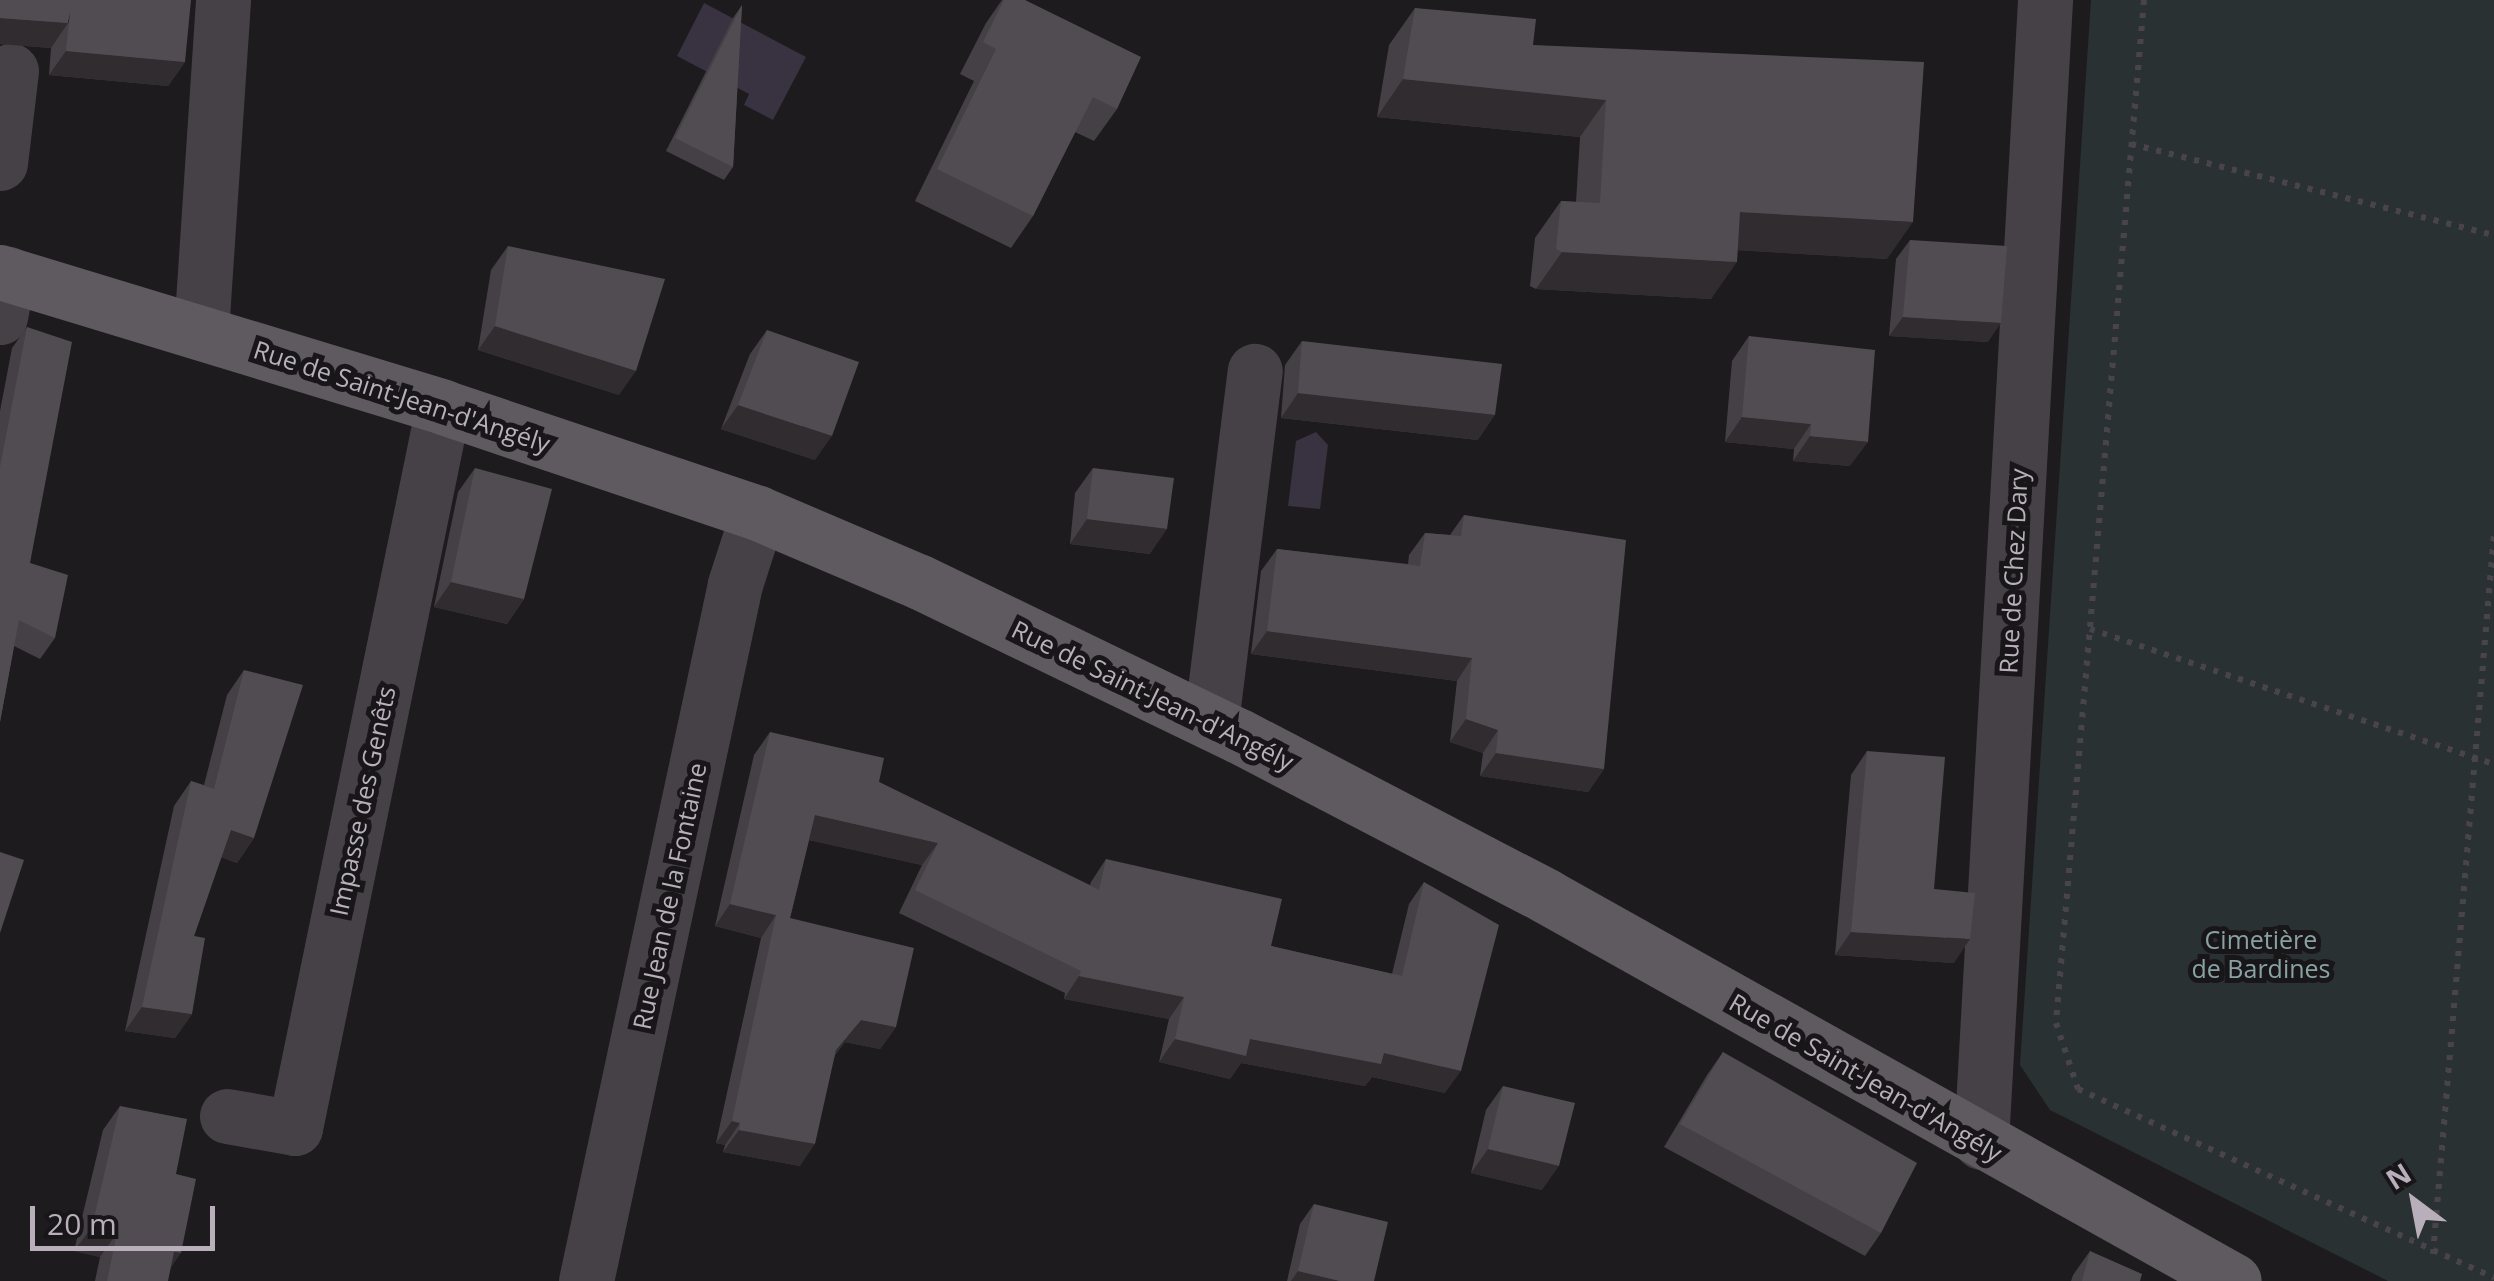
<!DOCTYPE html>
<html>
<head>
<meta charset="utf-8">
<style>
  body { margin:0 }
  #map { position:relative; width:2494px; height:1281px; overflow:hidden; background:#1d1b1d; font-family:"Open Sans",sans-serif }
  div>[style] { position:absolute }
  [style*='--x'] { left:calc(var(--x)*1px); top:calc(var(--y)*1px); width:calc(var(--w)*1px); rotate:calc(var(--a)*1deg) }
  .green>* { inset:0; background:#293132 }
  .water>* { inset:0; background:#393240 }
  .path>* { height:6px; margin-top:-3px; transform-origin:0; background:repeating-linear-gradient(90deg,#49444b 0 5px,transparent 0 13px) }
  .minor>* { height:55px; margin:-27.5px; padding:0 27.5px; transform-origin:27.5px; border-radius:27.5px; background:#464147 }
  .major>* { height:55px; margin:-27.5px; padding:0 27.5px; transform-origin:27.5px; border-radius:27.5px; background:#5f5960 }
  .wall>* { inset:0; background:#454045 }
  .shaded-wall>* { inset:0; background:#302c30 }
  .building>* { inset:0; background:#514c52 }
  span { translate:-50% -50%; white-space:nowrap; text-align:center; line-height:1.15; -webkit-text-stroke:10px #181618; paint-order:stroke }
  .street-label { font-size:25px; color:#b8afbb }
  .park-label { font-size:25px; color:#88a2a4 }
  .north { position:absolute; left:2364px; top:1151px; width:100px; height:100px; -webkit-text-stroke:8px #181618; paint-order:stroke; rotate:328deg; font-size:28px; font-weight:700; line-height:40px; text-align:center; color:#b8afbb }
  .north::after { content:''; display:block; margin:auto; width:35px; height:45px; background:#b8afbb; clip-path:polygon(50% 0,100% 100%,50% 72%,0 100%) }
  .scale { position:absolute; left:30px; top:1206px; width:185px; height:45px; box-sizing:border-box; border:5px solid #b8afbb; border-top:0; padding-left:12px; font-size:30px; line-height:35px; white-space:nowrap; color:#b8afbb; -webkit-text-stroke:8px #181618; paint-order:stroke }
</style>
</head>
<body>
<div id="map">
  <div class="green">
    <div style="clip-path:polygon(2091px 0,2494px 0,2494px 1281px,2388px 1281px,2050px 1110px,2020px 1065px)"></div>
  </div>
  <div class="water">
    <div style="clip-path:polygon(704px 3px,806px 57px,773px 120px,744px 105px,749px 94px,677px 56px)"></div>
    <div style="clip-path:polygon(1316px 432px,1328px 445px,1320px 509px,1288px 506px,1296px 441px)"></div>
  </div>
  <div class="path">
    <div style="--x:2144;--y:0;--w:1027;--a:94.92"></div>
    <div style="--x:2056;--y:1023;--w:70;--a:71.6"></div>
    <div style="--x:2078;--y:1089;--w:457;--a:24.4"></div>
    <div style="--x:2131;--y:144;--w:374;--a:14.1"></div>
    <div style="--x:2090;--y:629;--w:426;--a:18.5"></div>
    <div style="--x:2433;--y:1254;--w:724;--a:-85.16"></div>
  </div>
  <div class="minor">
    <div style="--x:0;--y:163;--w:93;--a:-83.2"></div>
    <div style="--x:0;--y:317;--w:44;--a:-79.5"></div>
    <div style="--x:201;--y:332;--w:333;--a:-86.2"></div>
    <div style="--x:1211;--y:722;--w:354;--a:-82.9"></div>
    <div style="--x:227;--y:1116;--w:69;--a:10"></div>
    <div style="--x:295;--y:1128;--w:736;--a:-78.4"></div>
    <div style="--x:1981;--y:1142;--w:1144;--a:-86.79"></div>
    <div style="--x:586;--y:1281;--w:713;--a:-77.93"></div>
    <div style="--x:735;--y:584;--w:75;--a:-72.1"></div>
  </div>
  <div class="major">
    <div style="--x:0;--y:272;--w:463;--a:16.9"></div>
    <div style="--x:443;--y:407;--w:332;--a:18.6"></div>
    <div style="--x:758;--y:513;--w:176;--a:23.1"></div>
    <div style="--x:920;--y:582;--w:354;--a:25.8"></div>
    <div style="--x:1239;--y:736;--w:346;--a:27.5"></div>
    <div style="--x:1546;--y:896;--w:788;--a:29.23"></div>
  </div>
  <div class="wall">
    <div style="clip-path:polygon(0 0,185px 62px,168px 86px,49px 75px,51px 48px,0 44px)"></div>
    <div style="clip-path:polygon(1002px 0,1025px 0,1117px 109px,1094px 141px,1075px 132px,1033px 216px,1011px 248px,915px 201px,974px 81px,960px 74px,986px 23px)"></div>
    <div style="clip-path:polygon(742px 5px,733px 167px,724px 180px,666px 151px,733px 18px)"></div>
    <div style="clip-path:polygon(1415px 8px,1533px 45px,1887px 259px,1738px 250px,1711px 299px,1536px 289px,1530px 286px,1535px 238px,1561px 201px,1576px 202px,1580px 137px,1377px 117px,1389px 45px)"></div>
    <div style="clip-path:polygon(1910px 240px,1988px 342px,1889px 336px,1896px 259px)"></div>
    <div style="clip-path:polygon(508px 246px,619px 395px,478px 350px,491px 270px)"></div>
    <div style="clip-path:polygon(27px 327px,30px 563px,55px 638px,40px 659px,14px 646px,0 722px,0 411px,12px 348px)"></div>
    <div style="clip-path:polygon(767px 330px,815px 460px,721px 429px,750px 354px)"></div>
    <div style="clip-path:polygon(1749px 336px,1850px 466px,1793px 461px,1794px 449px,1725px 442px,1732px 361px)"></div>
    <div style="clip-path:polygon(1302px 341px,1478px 440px,1281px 418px,1285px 365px)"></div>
    <div style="clip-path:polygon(475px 468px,524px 599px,507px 624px,434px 607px,458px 492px)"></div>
    <div style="clip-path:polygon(1093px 468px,1150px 554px,1070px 544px,1075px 493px)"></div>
    <div style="clip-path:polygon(1464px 515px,1604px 769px,1588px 792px,1480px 776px,1483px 753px,1450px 742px,1457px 681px,1251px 654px,1261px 571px,1277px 549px,1408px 564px,1409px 555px,1425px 533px,1450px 535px)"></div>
    <div style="clip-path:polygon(244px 670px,254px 838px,237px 863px,221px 857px,194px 936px,192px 1014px,175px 1038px,125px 1031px,174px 806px,191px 781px,204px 785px,227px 695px)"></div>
    <div style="clip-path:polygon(770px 732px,879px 782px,1090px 885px,1091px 882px,1106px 859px,1271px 946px,1392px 974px,1409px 904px,1424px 882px,1445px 1093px,1372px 1077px,1365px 1086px,1241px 1063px,1230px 1079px,1159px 1062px,1169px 1019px,1064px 999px,1065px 993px,899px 913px,922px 865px,809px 840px,790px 918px,896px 1027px,880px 1049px,845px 1042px,835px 1055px,800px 1166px,723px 1152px,725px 1145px,716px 1143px,761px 938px,715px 926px,754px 755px)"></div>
    <div style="clip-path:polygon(1867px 751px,1934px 889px,1954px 963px,1835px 955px,1851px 775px)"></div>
    <div style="clip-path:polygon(1723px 1052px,1881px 1233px,1865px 1256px,1664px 1147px,1707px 1075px)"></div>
    <div style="clip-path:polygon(1503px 1086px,1542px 1190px,1471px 1173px,1486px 1110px)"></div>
    <div style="clip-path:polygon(120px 1106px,176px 1174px,170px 1269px,167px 1281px,95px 1281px,100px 1257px,74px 1251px,103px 1130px)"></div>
    <div style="clip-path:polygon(1314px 1204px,1374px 1281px,1287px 1281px,1300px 1224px)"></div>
    <div style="clip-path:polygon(2090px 1251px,2140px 1281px,2071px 1281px,2073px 1275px)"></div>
  </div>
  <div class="shaded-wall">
    <div style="clip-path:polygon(0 18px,68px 23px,51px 48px,0 44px)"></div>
    <div style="clip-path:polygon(66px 51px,185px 62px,168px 86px,49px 75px)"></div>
    <div style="clip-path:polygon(1403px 79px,1606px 100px,1580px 137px,1377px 117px)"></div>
    <div style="clip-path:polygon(1740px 212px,1913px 222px,1887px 259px,1714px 249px)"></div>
    <div style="clip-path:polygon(1562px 252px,1737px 262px,1711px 299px,1536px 289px)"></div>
    <div style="clip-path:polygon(1903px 317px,2001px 323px,1988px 342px,1889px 336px)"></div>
    <div style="clip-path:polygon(495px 326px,636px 371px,619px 395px,478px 350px)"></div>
    <div style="clip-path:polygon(1298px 393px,1495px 415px,1478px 440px,1281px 418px)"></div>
    <div style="clip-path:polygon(738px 405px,832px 436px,815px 460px,721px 429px)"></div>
    <div style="clip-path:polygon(1742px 417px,1811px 424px,1794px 449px,1725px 442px)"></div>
    <div style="clip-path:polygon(1810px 436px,1868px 442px,1850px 466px,1793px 461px)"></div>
    <div style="clip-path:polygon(1087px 519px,1167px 529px,1150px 554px,1070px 544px)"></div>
    <div style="clip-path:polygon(451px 582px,524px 599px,507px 624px,434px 607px)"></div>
    <div style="clip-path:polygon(1267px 631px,1472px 658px,1457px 681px,1251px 654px)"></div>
    <div style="clip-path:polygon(1466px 719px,1498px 730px,1483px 753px,1450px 742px)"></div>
    <div style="clip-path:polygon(1496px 753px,1604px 769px,1588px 792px,1480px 776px)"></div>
    <div style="clip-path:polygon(815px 815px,938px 843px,922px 865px,799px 838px)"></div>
    <div style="clip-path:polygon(231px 830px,254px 838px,237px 863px,214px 854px)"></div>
    <div style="clip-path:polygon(730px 904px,776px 915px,761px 938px,715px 926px)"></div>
    <div style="clip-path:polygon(1851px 932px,1970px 939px,1954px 963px,1835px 955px)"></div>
    <div style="clip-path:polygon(1079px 976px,1184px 997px,1169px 1019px,1064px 999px)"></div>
    <div style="clip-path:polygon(142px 1007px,192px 1014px,175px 1038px,125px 1031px)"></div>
    <div style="clip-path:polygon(861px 1020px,896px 1027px,880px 1049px,845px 1042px,820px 1073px,836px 1050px)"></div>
    <div style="clip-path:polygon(1175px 1039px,1250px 1039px,1384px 1053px,1461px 1071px,1445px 1093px,1372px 1077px,1365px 1086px,1241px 1063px,1230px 1079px,1159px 1062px)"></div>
    <div style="clip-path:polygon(732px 1121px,740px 1123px,725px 1145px,716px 1143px)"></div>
    <div style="clip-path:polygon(739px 1130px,815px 1144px,800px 1166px,723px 1152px)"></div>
    <div style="clip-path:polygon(1488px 1149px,1559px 1166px,1542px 1190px,1471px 1173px)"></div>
    <div style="clip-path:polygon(92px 1227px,117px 1233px,100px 1257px,74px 1251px)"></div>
    <div style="clip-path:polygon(174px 1252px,181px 1253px,164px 1278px)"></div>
    <div style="clip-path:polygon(1298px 1271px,1340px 1281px,1291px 1281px)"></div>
  </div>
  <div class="building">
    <div style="clip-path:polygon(0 0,191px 0,185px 62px,66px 51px,70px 12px,68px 23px,0 18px)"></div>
    <div style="clip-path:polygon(1004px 0,1025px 0,1141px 57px,1117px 109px,1093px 97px,1033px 216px,937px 169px,996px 49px,983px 42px)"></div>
    <div style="clip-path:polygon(742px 5px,733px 167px,675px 138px)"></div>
    <div style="clip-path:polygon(1415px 8px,1536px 19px,1533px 45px,1924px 62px,1913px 222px,1740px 212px,1737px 262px,1562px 252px,1556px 249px,1561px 201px,1600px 203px,1606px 100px,1403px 79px)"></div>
    <div style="clip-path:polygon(1910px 240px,2007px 246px,2001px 323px,1903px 317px)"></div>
    <div style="clip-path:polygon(508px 246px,665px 279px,636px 371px,495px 326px)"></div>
    <div style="clip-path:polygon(27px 327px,72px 342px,30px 563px,68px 575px,55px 638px,19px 620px,0 722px,0 467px)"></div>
    <div style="clip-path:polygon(767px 330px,859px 362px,832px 436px,738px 405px)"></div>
    <div style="clip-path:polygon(1749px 336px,1875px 350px,1868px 442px,1810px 436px,1811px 424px,1742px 417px)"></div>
    <div style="clip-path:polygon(1302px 341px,1502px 364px,1495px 415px,1298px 393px)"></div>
    <div style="clip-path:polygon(475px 468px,552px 489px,524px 599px,451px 582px)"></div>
    <div style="clip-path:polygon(1093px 468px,1174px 478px,1167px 529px,1087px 519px)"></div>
    <div style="clip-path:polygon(1464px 515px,1626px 540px,1604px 769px,1496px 753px,1498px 730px,1466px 719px,1472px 658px,1267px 631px,1277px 549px,1420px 566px,1425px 533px,1461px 536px)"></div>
    <div style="clip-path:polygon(244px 670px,303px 685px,254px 838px,231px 830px,194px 936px,205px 938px,192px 1014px,142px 1007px,191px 781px,214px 789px)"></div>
    <div style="clip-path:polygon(770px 732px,884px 758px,879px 782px,1099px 890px,1106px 859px,1282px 899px,1271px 946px,1402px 976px,1424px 882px,1499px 925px,1461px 1071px,1384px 1053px,1381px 1064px,1250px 1039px,1246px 1056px,1175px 1039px,1184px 997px,1079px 976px,1081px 971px,915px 890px,938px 843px,815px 815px,790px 918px,914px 948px,896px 1027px,861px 1020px,836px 1050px,815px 1144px,739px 1130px,740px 1123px,732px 1121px,776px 915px,730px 904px)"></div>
    <div style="clip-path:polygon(1867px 751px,1945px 757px,1934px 889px,1975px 893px,1970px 939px,1851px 932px)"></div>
    <div style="clip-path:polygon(0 852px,24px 860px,0 933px)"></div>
    <div style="clip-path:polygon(1723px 1052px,1917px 1163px,1881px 1233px,1680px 1124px)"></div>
    <div style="clip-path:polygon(1503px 1086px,1575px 1103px,1559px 1166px,1488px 1149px)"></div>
    <div style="clip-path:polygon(120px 1106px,187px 1119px,176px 1174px,196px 1179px,181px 1253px,174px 1252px,168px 1281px,107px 1281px,117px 1233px,92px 1227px)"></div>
    <div style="clip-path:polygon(1314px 1204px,1388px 1222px,1374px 1281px,1340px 1281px,1298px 1271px)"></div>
    <div style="clip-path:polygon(2090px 1251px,2142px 1274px,2140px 1281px,2082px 1281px)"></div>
  </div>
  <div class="street-label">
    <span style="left:402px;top:396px;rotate:18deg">Rue de Saint-Jean-d'Angély</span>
    <span style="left:2013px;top:571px;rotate:-87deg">Rue de Chez Dary</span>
    <span style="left:1153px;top:695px;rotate:26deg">Rue de Saint-Jean-d'Angély</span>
    <span style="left:362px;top:801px;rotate:-78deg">Impasse des Genêts</span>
    <span style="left:669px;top:896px;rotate:-78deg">Rue Jean de la Fontaine</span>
    <span style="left:1866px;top:1077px;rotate:30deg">Rue de Saint-Jean-d'Angély</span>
  </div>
  <div class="park-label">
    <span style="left:2261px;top:954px">Cimetière<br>de Bardines</span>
  </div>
  <div class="north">N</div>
  <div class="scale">20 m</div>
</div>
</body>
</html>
